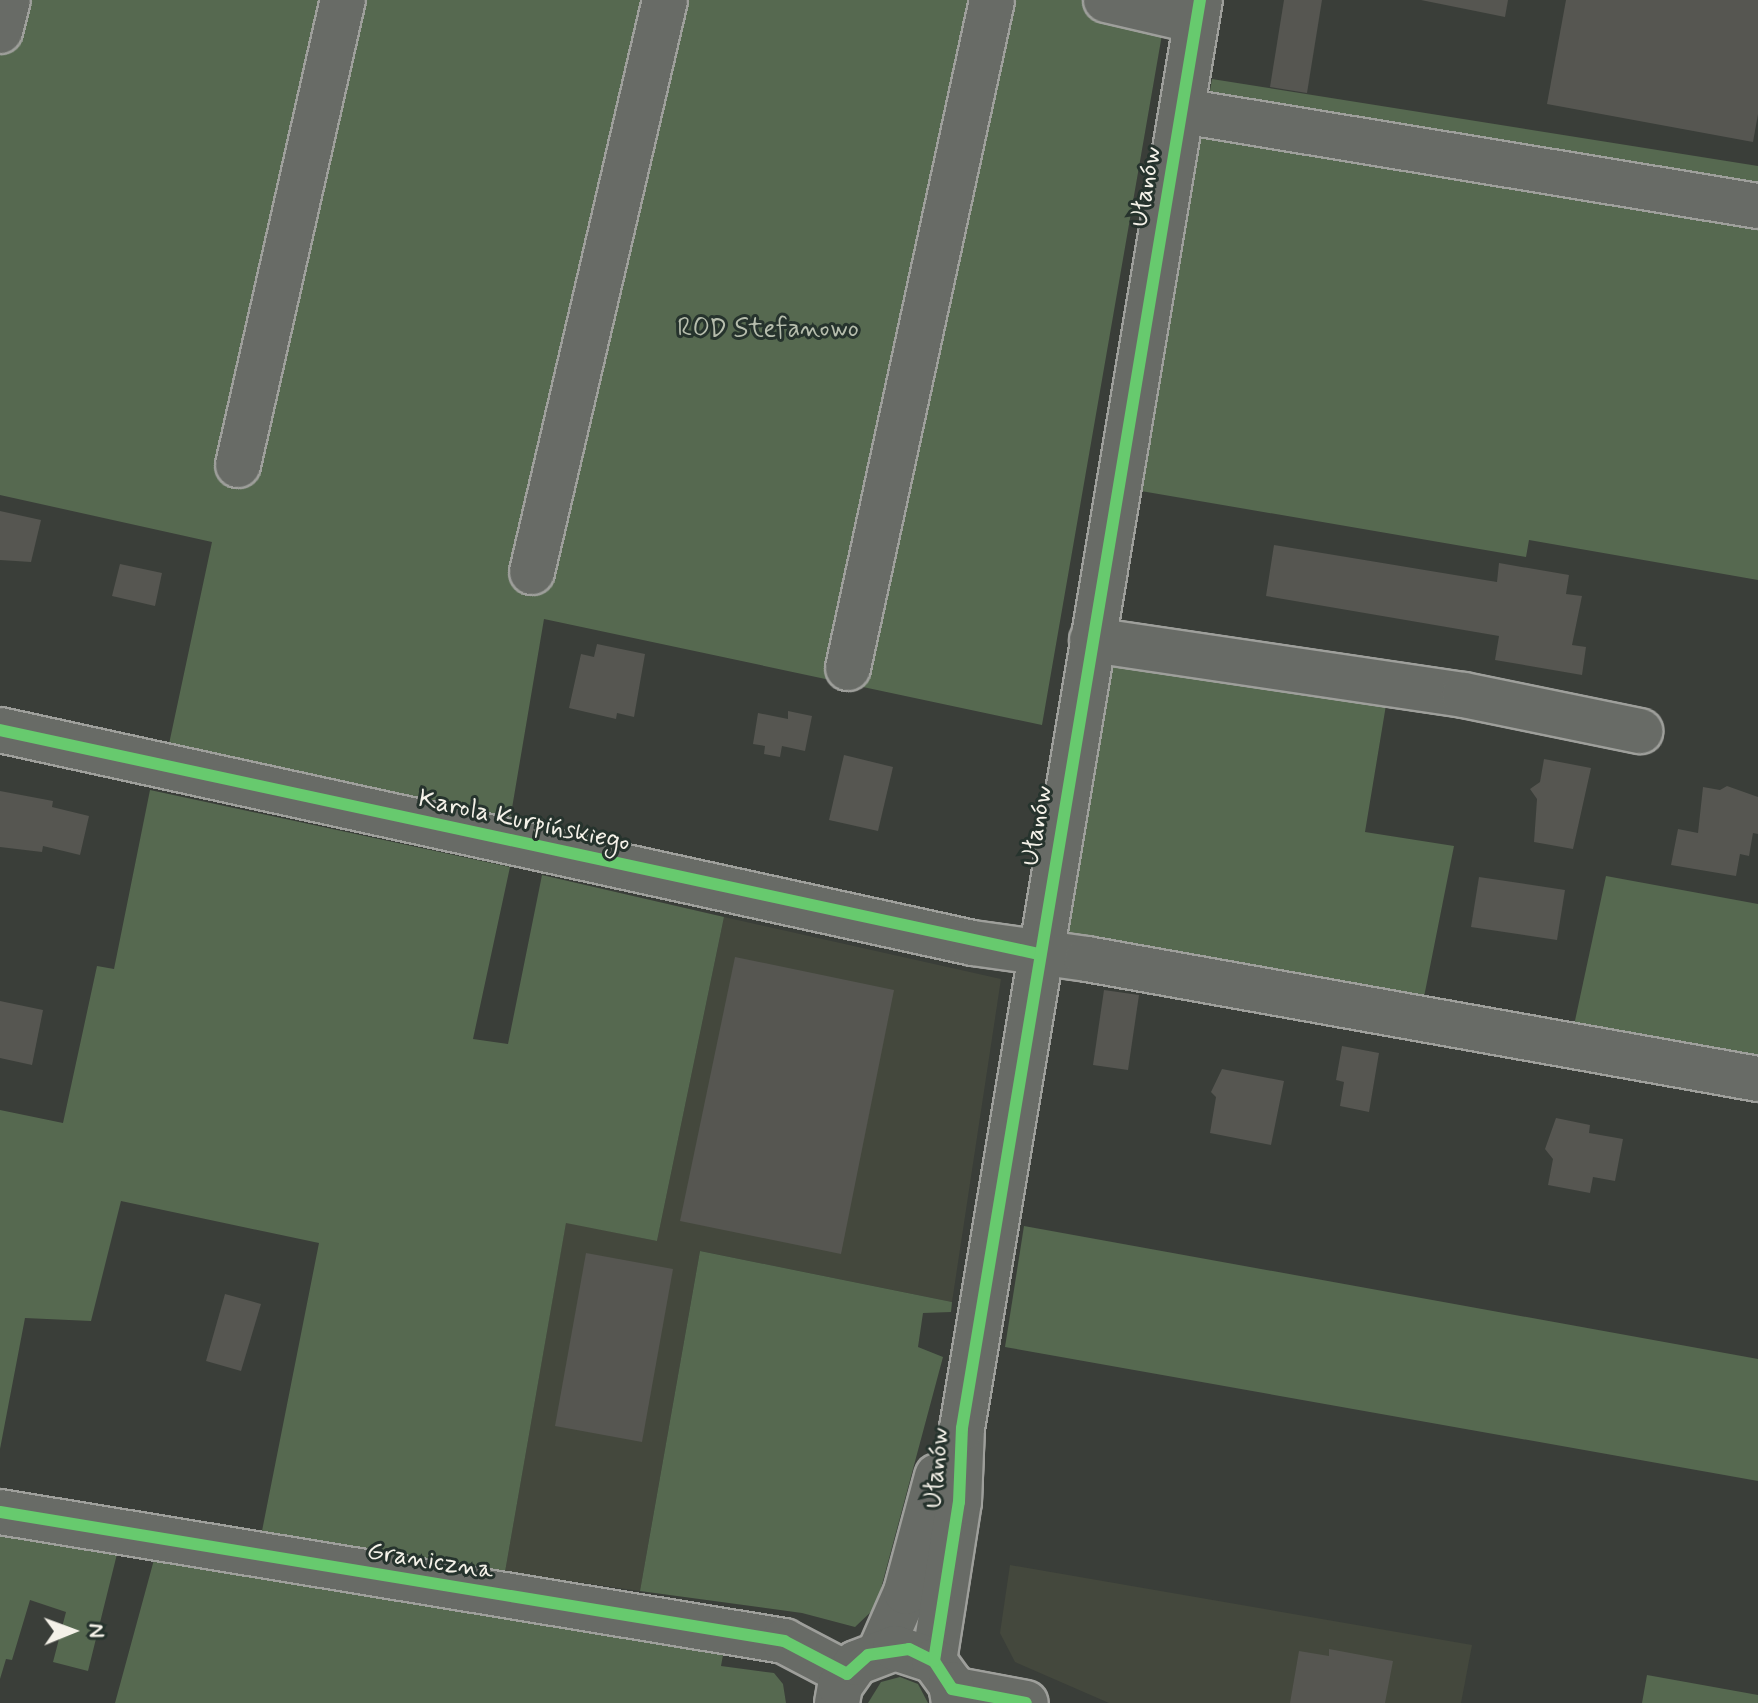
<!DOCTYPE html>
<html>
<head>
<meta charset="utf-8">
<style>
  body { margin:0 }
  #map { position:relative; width:1758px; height:1703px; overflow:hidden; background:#3a3e39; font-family:Mynerve,sans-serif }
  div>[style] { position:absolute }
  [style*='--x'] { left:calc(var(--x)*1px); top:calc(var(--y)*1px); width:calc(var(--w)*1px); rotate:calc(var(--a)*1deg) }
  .built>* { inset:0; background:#44483d }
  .green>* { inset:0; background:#566950 }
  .building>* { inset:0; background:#565651 }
  .roads { filter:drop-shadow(2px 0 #9e9f9b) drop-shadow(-2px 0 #9e9f9b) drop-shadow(0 2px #9e9f9b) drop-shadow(0 -2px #9e9f9b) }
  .minor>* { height:44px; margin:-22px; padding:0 22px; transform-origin:22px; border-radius:22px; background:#686b66 }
  .cycleway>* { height:12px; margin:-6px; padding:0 6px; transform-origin:6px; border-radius:6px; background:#67ca6e }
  span { translate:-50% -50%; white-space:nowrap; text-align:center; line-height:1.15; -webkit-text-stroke:6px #26332d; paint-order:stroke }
  .street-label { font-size:26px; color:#f4f1e8 }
  .park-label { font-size:26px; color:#b6bdad }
  .north { position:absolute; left:32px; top:1591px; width:80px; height:80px; -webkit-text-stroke:6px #26332d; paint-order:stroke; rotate:89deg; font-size:22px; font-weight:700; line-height:32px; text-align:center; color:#f4f1e8 }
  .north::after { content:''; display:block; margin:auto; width:28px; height:36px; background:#f4f1e8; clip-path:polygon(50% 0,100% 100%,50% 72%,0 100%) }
</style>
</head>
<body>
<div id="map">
  <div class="built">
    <div style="clip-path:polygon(724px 917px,1001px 979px,952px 1302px,700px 1251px,640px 1591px,505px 1572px,566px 1222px,657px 1241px)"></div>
    <div style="clip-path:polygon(1010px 1565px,1472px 1645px,1461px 1703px,1109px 1703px,1015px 1662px,1000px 1633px)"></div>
  </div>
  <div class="green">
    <div style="clip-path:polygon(0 0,1168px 0,1042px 725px,544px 619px,510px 820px,169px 744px,212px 542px,0 495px)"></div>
    <div style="clip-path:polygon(1212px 79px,1758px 166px,1758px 191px,1208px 103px)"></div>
    <div style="clip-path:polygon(1202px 133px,1758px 226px,1758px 580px,1529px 540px,1526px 557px,1141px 491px)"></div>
    <div style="clip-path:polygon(1111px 659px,1386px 705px,1365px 832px,1454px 846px,1423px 1002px,1064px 937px)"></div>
    <div style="clip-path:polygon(150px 790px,510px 867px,473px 1039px,508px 1044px,542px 875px,724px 917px,657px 1241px,566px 1223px,505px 1572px,261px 1536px,319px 1243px,121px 1201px,91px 1321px,25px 1318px,0 1449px,0 1110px,63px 1123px,97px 966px,114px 969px)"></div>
    <div style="clip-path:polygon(1606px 876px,1758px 904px,1758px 1063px,1573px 1030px)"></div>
    <div style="clip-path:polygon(1024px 1226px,1758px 1359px,1758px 1481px,1005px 1347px)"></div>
    <div style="clip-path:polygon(700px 1251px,952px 1302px,951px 1312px,923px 1313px,918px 1347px,943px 1357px,876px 1607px,855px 1627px,802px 1613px,640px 1591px)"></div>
    <div style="clip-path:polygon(0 1530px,118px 1550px,88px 1671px,53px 1662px,66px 1612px,30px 1600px,12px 1660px,6px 1659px,0 1679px)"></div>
    <div style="clip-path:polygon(155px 1556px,723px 1655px,721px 1666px,774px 1673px,783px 1684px,786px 1703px,115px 1703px)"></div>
    <div style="clip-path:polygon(1647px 1675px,1758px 1695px,1758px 1703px,1642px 1703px)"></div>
    <div style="clip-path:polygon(900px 1677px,918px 1684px,928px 1703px,868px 1703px,881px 1682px)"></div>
  </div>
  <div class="building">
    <div style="clip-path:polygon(1284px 0,1322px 0,1307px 93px,1270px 87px)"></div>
    <div style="clip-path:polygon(1421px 0,1508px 0,1505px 17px)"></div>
    <div style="clip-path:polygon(1566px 0,1758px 0,1758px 114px,1753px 142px,1547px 104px)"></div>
    <div style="clip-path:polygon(0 511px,41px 520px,31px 562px,0 560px)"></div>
    <div style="clip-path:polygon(1274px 545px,1497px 582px,1499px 563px,1569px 575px,1566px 594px,1582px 596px,1572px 645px,1586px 647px,1582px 675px,1495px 660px,1499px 636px,1266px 596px)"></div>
    <div style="clip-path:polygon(120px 564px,162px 573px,155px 606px,112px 596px)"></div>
    <div style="clip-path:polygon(597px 644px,645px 654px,634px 717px,617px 713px,616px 719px,569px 708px,581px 654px,594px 657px)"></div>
    <div style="clip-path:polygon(788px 711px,812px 716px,805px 751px,782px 746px,780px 757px,764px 754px,765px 746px,753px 744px,758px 713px,788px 719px)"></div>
    <div style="clip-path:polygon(844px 755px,893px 767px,878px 831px,829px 820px)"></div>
    <div style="clip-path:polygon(1544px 759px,1591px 768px,1573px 849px,1534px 842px,1537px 799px,1530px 789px,1540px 782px)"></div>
    <div style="clip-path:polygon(1727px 786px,1758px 797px,1758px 834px,1753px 833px,1749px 856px,1740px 854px,1736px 876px,1671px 865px,1678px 829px,1698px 833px,1703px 787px,1720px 790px)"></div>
    <div style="clip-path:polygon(0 791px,53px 801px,52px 807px,89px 816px,80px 855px,43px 846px,42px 852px,0 847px)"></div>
    <div style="clip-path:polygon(1479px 877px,1565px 890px,1557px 940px,1471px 927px)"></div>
    <div style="clip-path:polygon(735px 957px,894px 990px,841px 1254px,680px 1221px)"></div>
    <div style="clip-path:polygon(1104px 990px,1139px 995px,1128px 1070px,1093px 1065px)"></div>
    <div style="clip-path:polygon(0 1001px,43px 1010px,32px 1065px,0 1058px)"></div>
    <div style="clip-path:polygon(1342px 1046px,1379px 1053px,1369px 1112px,1340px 1106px,1344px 1082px,1336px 1080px)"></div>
    <div style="clip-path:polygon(1222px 1069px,1284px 1081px,1271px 1145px,1210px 1133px,1216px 1097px,1211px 1092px)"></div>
    <div style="clip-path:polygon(1556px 1118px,1590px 1125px,1589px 1133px,1623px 1139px,1615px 1181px,1593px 1177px,1590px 1193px,1548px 1185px,1553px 1159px,1545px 1149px)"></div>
    <div style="clip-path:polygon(586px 1253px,673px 1269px,642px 1442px,555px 1426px)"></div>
    <div style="clip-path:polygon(225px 1294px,261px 1304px,241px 1371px,206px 1361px)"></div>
    <div style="clip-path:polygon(1329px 1649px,1393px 1661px,1385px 1703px,1290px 1703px,1299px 1651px,1329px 1656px)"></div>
  </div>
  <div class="roads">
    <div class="minor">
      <div style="--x:1106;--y:0;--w:92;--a:13.1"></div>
      <div style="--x:0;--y:31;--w:32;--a:-76"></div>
      <div style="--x:1182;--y:111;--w:584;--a:9.37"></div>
      <div style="--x:238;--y:465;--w:477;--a:-77.3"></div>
      <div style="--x:532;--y:572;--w:587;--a:-76.91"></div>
      <div style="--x:1092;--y:640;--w:376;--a:8.4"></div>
      <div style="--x:1464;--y:695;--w:180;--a:11.6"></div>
      <div style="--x:848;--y:668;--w:683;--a:-77.83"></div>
      <div style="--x:0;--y:730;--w:996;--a:12.35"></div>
      <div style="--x:973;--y:943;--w:115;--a:8"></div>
      <div style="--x:1087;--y:959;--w:682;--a:10.14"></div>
      <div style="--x:0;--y:1512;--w:795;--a:9.34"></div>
      <div style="--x:784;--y:1641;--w:71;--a:27.6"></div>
      <div style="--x:881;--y:1649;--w:62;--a:-66.3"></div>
      <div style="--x:906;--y:1592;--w:120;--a:-75"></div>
      <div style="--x:934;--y:1661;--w:161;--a:-81.1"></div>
      <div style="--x:959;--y:1502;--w:74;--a:-87.7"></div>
      <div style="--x:962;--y:1428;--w:1448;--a:-80.54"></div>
      <div style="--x:952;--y:1689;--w:75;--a:10.7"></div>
      <div style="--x:837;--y:1703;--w:17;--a:-80"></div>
      <div style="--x:840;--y:1686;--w:28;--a:-55"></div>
      <div style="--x:856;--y:1663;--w:42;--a:-21"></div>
      <div style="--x:895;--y:1648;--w:41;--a:18.4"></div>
      <div style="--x:934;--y:1661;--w:29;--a:54"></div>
      <div style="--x:951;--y:1684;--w:19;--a:81"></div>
    </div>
  </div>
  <div class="cycleway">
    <div style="--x:0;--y:730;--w:1063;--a:12.17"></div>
    <div style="--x:0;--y:1512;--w:795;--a:9.34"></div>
    <div style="--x:784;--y:1641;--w:71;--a:27.6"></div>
    <div style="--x:847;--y:1674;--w:28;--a:-42"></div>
    <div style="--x:868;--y:1655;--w:41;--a:-8.3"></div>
    <div style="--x:909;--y:1649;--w:28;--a:26"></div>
    <div style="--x:934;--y:1661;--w:33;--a:57"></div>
    <div style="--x:952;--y:1689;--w:75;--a:10.7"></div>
    <div style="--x:934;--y:1661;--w:161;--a:-81.1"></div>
    <div style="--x:959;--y:1502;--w:74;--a:-87.7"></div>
    <div style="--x:962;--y:1428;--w:1448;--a:-80.54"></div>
  </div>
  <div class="street-label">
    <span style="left:1147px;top:187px;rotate:-80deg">Ułanów</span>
    <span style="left:524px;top:822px;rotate:12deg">Karola Kurpińskiego</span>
    <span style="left:1038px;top:826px;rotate:-80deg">Ułanów</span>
    <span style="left:938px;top:1468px;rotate:-85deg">Ułanów</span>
    <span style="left:430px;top:1562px;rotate:9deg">Graniczna</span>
  </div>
  <div class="park-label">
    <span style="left:768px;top:330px">ROD Stefanowo</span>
  </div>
  <div class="north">N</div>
</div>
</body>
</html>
